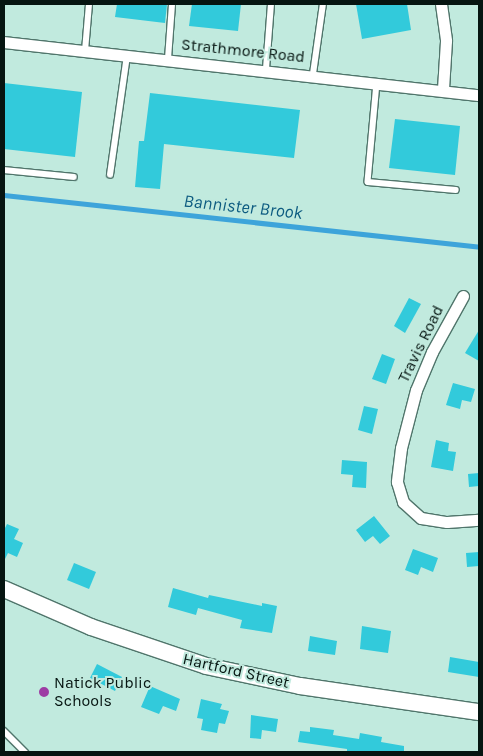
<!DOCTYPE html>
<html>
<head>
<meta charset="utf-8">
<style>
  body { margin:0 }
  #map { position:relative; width:483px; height:756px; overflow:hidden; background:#c1eade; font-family:Karla,sans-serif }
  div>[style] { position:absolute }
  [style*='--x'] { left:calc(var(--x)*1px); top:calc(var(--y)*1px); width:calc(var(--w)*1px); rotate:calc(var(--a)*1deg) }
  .stream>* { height:4.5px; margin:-2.25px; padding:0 2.25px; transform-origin:2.25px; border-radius:2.25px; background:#3da4da }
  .building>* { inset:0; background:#32cadb }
  .roads { filter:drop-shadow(1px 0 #50756b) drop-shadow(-1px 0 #50756b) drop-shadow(0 1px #50756b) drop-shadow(0 -1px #50756b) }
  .lane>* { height:5.5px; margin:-2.75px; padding:0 2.75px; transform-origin:2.75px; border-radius:2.75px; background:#fff }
  .street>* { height:11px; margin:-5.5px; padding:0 5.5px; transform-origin:5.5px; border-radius:5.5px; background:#fff }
  .secondary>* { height:16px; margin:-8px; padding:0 8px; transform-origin:8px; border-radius:8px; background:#fff }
  .dots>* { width:14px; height:14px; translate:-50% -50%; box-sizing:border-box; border:2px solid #c1eade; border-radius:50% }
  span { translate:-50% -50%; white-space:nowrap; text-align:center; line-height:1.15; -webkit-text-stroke:4px #c1eade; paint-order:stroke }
  .street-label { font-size:16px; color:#061511 }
  .poi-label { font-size:16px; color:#061511 }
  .left { translate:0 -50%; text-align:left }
  .water-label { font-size:18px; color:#0c5b80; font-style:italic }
  .frame { position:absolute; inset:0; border:5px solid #061511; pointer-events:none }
</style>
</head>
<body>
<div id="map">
  <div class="stream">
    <div style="--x:4;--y:195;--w:478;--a:6.2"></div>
  </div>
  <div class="building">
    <div style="clip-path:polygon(117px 4px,167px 4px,165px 23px,115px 17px)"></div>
    <div style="clip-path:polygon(192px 4px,241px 4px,238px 31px,189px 26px)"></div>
    <div style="clip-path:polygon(356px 4px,407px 4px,411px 30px,362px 39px)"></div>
    <div style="clip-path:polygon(4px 83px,82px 92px,75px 157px,4px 149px)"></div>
    <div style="clip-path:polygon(150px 93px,300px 110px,294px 158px,164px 144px,160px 189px,135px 187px,139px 141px,144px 141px)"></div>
    <div style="clip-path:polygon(395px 119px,460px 126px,455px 175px,389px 168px)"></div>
    <div style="clip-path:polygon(409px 298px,421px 304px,405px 333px,394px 326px)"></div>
    <div style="clip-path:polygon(479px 330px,479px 361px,465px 353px)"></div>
    <div style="clip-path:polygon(382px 354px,395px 359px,386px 384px,372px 379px)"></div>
    <div style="clip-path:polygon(453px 383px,475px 389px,471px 402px,462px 400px,460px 409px,446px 405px)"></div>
    <div style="clip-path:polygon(364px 406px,378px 409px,372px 434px,358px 430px)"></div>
    <div style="clip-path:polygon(436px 440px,449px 443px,448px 451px,456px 452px,453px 471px,431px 467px)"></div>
    <div style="clip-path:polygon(342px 460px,367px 462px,366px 488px,352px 487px,353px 475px,341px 474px)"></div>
    <div style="clip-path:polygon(479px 473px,479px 486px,469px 487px,468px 474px)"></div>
    <div style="clip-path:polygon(374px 516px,390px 536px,380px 544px,373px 536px,365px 542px,356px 530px)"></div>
    <div style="clip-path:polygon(7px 524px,19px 529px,14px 539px,23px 543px,17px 557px,8px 553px,4px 561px,4px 530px)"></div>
    <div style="clip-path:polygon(413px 549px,438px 558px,433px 572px,421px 567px,418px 575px,405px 570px)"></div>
    <div style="clip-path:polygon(479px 552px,479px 566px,467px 567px,466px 553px)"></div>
    <div style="clip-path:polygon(74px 563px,96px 572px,89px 589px,67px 580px)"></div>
    <div style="clip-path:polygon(173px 588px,208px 598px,209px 595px,262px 606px,262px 603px,277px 606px,272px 633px,240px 628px,242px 620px,198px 608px,196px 615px,168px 607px)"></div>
    <div style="clip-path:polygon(362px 626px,391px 631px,388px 653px,360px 649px)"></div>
    <div style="clip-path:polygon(310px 636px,337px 641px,335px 655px,308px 651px)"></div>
    <div style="clip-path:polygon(450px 657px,479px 662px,479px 677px,448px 672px)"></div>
    <div style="clip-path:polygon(97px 664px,122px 677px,115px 691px,90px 678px)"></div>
    <div style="clip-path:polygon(150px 686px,180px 699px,176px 711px,163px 706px,159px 714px,141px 707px)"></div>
    <div style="clip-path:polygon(201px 699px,222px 704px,220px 709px,229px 711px,225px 724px,219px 723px,217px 733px,201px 730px,203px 719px,197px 718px)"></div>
    <div style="clip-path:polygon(251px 715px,278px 719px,276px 732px,262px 730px,261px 739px,250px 738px)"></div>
    <div style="clip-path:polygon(310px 727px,334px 730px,333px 735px,359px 739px,360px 733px,382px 737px,381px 742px,404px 746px,404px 752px,347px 752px,347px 749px,298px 742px,300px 731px,310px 732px)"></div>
  </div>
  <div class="roads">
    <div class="lane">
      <div style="--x:85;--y:51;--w:47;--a:-85.1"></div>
      <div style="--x:168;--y:59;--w:55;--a:-85.8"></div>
      <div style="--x:266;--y:69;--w:65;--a:-85.6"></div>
      <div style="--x:313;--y:74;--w:71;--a:-81.9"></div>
      <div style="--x:377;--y:83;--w:99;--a:95.2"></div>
      <div style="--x:368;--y:182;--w:88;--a:5.2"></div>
      <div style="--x:4;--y:170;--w:70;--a:5.7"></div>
      <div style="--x:110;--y:175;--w:121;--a:-81.9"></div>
      <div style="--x:4;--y:731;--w:30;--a:45"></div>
    </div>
    <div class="street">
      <div style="--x:441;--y:4;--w:37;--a:82"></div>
      <div style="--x:446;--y:41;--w:48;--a:93.6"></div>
      <div style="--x:4;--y:42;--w:478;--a:6.4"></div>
      <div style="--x:463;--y:296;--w:64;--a:119"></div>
      <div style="--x:432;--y:352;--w:41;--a:112.8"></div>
      <div style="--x:416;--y:390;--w:60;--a:104.5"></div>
      <div style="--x:401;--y:448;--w:34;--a:97"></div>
      <div style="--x:397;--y:482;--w:21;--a:73"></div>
      <div style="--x:403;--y:502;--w:24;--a:42"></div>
      <div style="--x:421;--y:518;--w:26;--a:9"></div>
      <div style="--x:447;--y:522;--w:32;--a:-4"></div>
    </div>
    <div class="secondary">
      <div style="--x:4;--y:589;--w:95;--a:23.6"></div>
      <div style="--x:91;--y:627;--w:121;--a:18.7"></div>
      <div style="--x:206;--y:666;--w:96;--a:12"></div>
      <div style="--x:300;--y:686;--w:181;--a:8.3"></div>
    </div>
  </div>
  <div class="dots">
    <div style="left:44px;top:692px;background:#9d3ca4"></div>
  </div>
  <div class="street-label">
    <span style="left:243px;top:51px;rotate:6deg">Strathmore Road</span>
    <span style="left:421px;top:344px;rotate:-64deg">Travis Road</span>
    <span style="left:236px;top:671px;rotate:13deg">Hartford Street</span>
  </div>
  <div class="poi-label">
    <span class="left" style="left:54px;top:692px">Natick Public<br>Schools</span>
  </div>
  <div class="water-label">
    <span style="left:243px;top:207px;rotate:6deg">Bannister Brook</span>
  </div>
  <div class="frame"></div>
</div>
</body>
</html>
